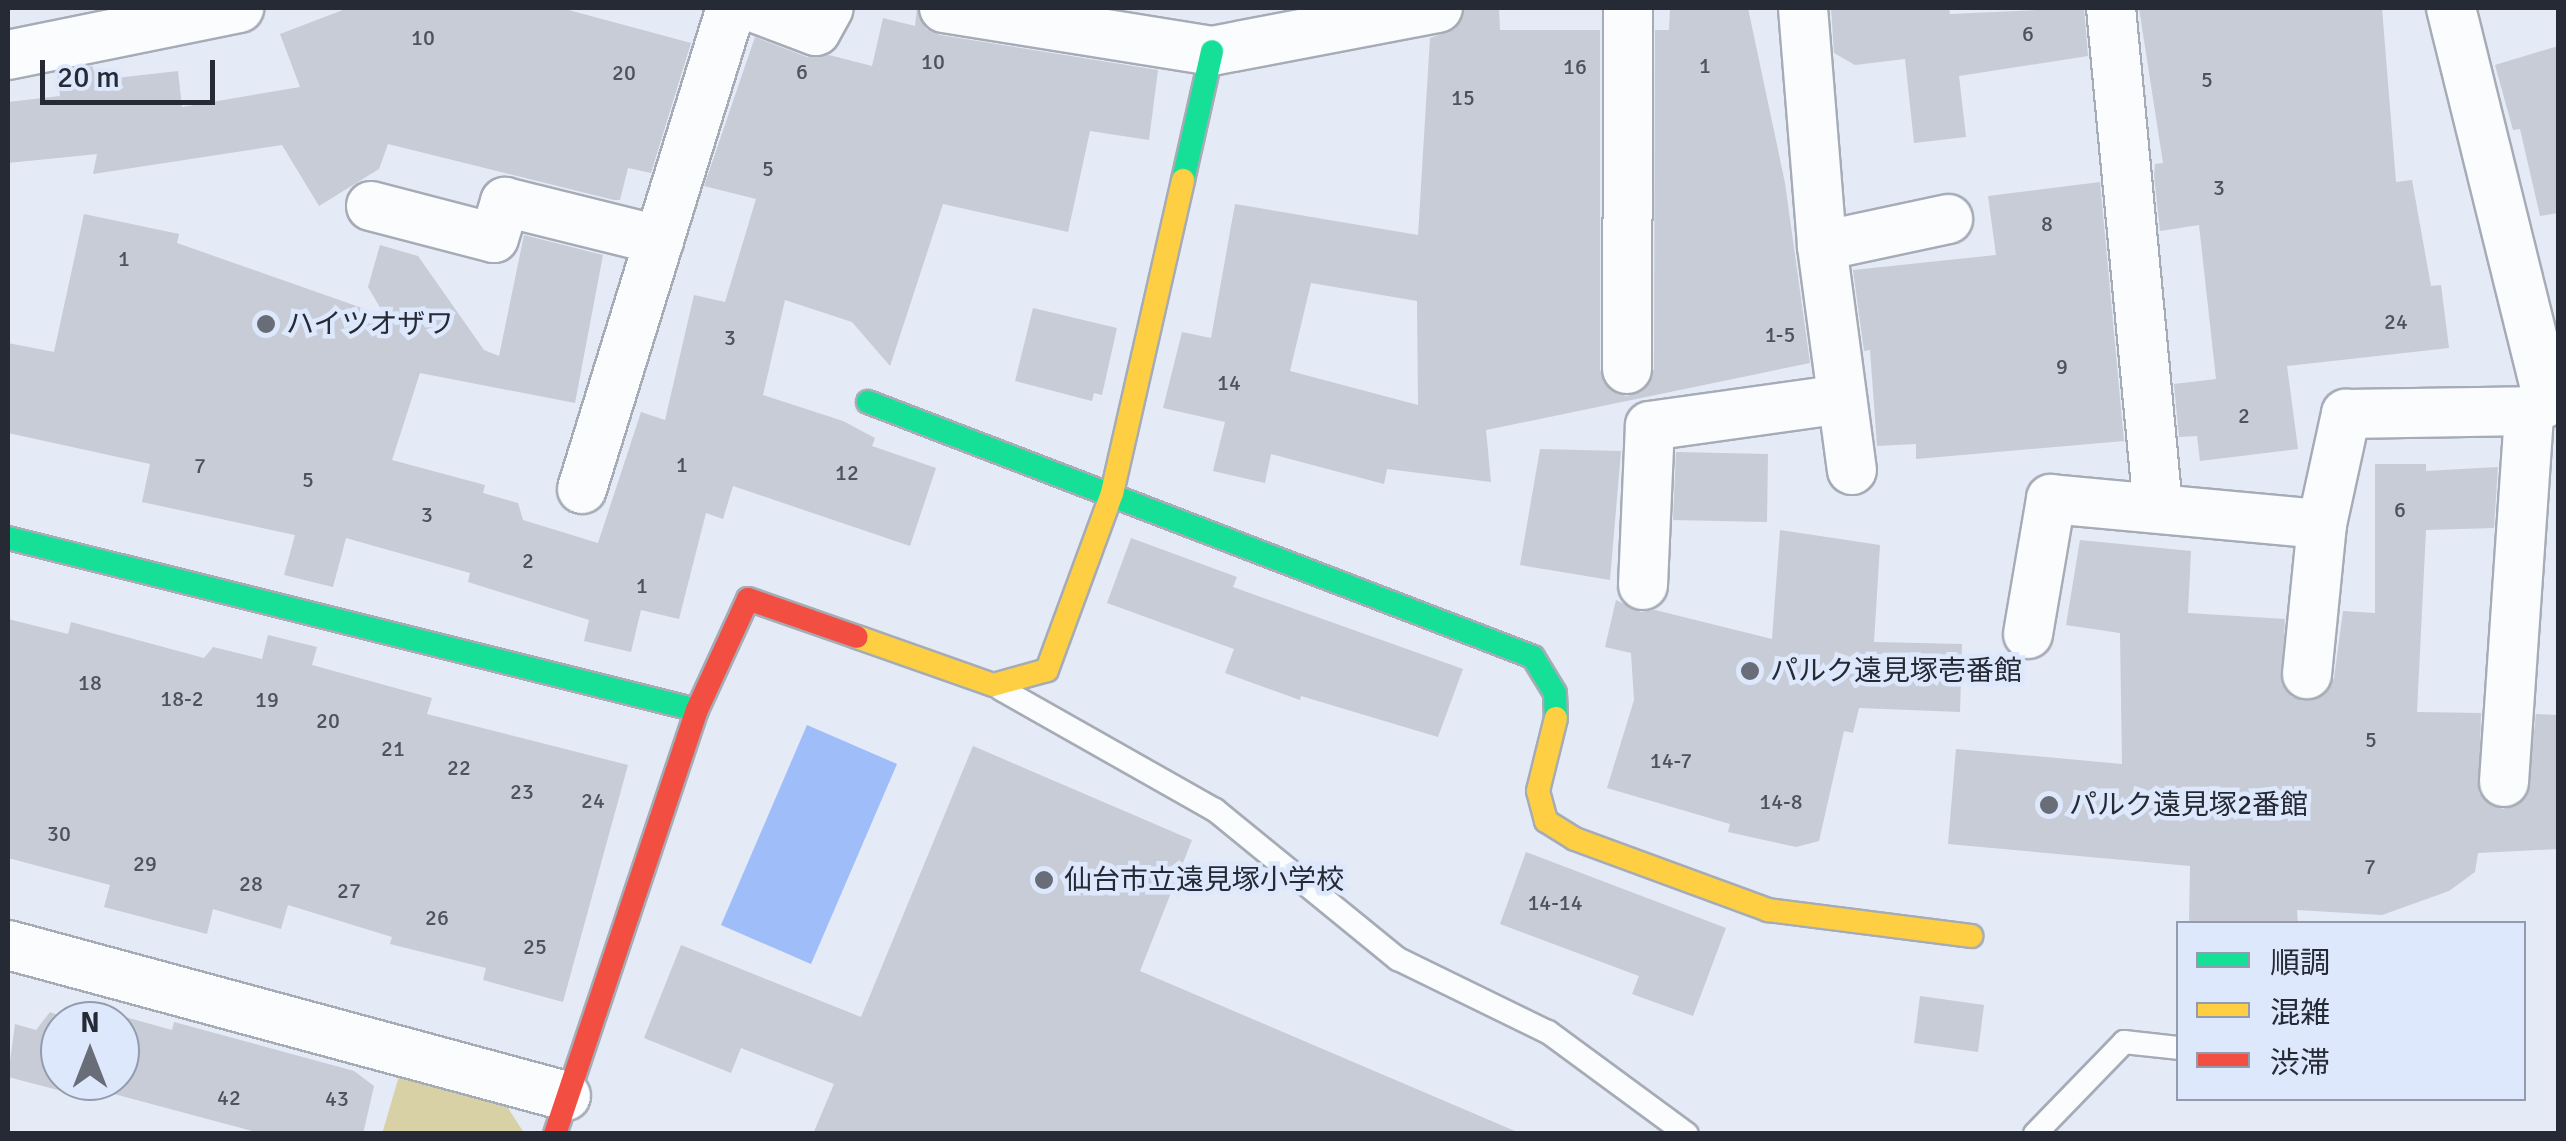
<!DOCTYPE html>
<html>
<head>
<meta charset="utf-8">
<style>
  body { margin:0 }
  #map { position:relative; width:2566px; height:1141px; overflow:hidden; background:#e4eaf6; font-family:Signika,"Noto Sans JP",sans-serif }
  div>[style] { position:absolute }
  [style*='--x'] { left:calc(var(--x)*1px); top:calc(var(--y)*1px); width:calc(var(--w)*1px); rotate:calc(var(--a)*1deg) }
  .green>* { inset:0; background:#d8d1a6 }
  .water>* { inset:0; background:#9fbdf9 }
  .building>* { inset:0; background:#c7ccd7 }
  .roads { filter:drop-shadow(2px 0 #a6acb6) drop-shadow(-2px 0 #a6acb6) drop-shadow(0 2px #a6acb6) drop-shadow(0 -2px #a6acb6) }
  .lane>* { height:22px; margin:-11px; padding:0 11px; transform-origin:11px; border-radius:11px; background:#fbfcfe }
  .street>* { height:48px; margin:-24px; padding:0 24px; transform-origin:24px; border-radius:24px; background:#fbfcfe }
  .fast>* { height:22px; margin:-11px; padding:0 11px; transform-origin:11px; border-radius:11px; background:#16e098 }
  .slow>* { height:22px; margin:-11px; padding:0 11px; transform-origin:11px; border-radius:11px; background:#ffcf43 }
  .jam>* { height:22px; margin:-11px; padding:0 11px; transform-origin:11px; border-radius:11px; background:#f24e42 }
  .dots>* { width:28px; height:28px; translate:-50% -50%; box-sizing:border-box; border:5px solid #dde8fd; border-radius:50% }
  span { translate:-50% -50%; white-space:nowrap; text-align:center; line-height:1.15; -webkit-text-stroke:9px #dde8fd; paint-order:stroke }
  .number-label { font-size:22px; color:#4e525d }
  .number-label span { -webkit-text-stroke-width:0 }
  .poi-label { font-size:28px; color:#252a34 }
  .left { translate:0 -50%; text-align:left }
  .frame { position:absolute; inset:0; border:10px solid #252a34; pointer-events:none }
  .legend { position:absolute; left:2176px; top:921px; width:350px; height:180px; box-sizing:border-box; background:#dde8fd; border:2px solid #939cad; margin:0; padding:12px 18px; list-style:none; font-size:30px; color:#252a34 }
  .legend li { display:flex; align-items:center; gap:20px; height:50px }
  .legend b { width:50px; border:2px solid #939cad }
  .north { position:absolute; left:40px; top:1001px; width:100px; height:100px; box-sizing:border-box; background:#dde8fd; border:2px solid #939cad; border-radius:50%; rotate:0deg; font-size:28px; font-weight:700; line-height:40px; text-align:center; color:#252a34 }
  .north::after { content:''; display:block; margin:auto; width:35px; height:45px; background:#686d78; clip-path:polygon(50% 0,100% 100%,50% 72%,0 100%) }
  .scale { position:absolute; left:40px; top:60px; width:175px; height:45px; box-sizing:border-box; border:5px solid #252a34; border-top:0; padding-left:12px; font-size:30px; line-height:35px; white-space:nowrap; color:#252a34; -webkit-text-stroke:8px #dde8fd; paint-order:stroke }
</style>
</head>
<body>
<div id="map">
  <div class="green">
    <div style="clip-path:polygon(399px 1076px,501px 1097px,524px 1133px,382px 1134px)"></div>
  </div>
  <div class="water">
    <div style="clip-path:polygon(807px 725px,897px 764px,811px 964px,721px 925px)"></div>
  </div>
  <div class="building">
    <div style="clip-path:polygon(348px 8px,561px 8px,691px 43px,651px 173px,628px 168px,620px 200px,614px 200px,388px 144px,379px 169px,319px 206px,282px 145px,93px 174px,97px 154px,8px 163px,8px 102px,60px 96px,57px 73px,92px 66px,98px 80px,178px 71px,182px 107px,300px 87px,280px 34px)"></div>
    <div style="clip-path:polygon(917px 8px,926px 29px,940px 35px,1158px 70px,1149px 140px,1090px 131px,1068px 232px,943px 204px,890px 366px,852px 322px,785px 300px,763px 395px,843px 421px,875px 438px,872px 446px,936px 468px,910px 546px,733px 486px,723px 519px,706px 513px,679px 619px,641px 610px,631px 652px,584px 641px,589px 620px,468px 582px,470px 573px,346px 538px,333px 587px,284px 575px,295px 535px,142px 502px,150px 464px,8px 433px,8px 343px,54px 352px,84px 214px,179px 234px,177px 243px,385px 316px,368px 287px,380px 245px,418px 256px,484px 350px,499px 356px,524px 235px,603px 255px,575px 403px,420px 373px,392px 460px,485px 485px,483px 493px,518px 503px,523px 520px,598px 543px,641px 412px,665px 420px,694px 295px,725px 302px,756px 199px,704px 186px,755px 37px,807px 57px,829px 55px,872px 66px,883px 18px,915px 26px)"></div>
    <div style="clip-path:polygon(evenodd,1465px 8px,1499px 8px,1500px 30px,1600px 30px,1600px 369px,1604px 383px,1626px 396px,1641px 392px,1654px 369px,1655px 30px,1669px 30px,1670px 8px,1748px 8px,1785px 183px,1810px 363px,1486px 430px,1491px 482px,1387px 469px,1384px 484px,1271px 454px,1265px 483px,1213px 471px,1225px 422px,1163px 408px,1182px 332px,1211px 338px,1235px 204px,1418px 235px,1430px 38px,1455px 29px,1465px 8px,1311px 283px,1417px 301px,1418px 405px,1290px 371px,1311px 283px)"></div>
    <div style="clip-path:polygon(1831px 8px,1949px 8px,1950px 14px,2084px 8px,2088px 56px,1959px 76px,1966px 137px,1914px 143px,1905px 59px,1855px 65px,1834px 53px)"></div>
    <div style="clip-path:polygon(2139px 8px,2382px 8px,2396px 182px,2412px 180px,2431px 286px,2441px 285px,2449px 348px,2287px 366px,2298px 449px,2200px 461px,2197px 436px,2179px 437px,2174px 384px,2216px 379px,2199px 225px,2160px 231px,2154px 175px,2155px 164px,2163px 163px)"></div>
    <div style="clip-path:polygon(2558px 46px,2558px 213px,2540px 216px,2520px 129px,2513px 130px,2495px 65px)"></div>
    <div style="clip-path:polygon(2100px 182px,2124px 441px,1916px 459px,1916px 444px,1877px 446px,1870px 350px,1864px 351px,1853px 270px,1996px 255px,1988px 196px)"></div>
    <div style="clip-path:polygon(1033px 308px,1117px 328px,1102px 395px,1094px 393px,1092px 401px,1015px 381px)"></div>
    <div style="clip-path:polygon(1540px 449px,1621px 451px,1610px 580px,1520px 565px)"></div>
    <div style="clip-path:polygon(1676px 452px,1768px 454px,1767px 522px,1673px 520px)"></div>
    <div style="clip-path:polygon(2375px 464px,2426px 464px,2426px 471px,2498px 467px,2494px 528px,2426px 530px,2417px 712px,2481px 713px,2479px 793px,2503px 809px,2527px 796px,2536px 714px,2558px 715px,2558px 849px,2478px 853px,2475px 872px,2449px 891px,2382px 915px,2297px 910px,2298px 924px,2189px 924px,2190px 866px,1948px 844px,1956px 749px,2122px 764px,2120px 633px,2066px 625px,2080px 540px,2191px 551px,2188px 613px,2285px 619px,2282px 684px,2292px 697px,2317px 699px,2334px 678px,2343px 611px,2375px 613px)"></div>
    <div style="clip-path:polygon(1780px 530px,1880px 545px,1874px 642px,1962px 644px,1960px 712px,1859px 708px,1853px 733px,1844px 731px,1819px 841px,1796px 847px,1728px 832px,1730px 824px,1607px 788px,1634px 700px,1631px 653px,1605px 647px,1616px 600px,1641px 612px,1655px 610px,1772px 639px)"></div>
    <div style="clip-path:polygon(1131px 538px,1237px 577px,1233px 587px,1463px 669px,1438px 737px,1301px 696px,1300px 700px,1225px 673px,1234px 649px,1107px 603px)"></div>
    <div style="clip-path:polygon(8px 619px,68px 634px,71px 622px,204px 658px,213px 647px,262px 659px,268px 635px,317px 647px,312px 665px,432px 698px,427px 714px,628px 765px,563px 1002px,483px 980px,486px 968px,390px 944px,392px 937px,288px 905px,281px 929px,213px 909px,207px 934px,104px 907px,110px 885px,8px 858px)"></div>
    <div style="clip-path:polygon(973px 746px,1192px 840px,1140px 971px,1522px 1134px,813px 1134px,834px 1084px,741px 1048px,731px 1073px,644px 1038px,681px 945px,861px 1017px)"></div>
    <div style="clip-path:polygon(1526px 852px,1726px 928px,1693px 1016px,1632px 994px,1639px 976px,1500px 924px)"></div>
    <div style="clip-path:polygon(1920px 996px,1984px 1005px,1978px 1052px,1914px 1043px)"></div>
    <div style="clip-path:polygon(50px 1012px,73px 1021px,60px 1021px,60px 1081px,120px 1081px,118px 1015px,172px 1030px,174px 1022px,354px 1071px,374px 1086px,363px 1134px,263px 1134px,88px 1087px,85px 1097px,8px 1077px,15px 1024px,36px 1030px)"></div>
  </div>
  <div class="roads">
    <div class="lane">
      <div style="--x:1001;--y:689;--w:246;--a:29.5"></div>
      <div style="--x:1215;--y:810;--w:236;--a:39.2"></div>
      <div style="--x:1398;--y:959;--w:167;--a:26"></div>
      <div style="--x:1548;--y:1032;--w:172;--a:36.3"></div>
      <div style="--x:2035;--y:1134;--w:128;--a:-45.9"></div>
      <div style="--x:2124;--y:1042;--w:54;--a:6.3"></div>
    </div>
    <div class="street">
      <div style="--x:755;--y:8;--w:65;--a:20.7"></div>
      <div style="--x:816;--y:31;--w:26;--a:-61"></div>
      <div style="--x:944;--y:8;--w:271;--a:9.1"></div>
      <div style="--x:1212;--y:51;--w:230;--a:-10.8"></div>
      <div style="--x:1803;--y:8;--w:239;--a:85.4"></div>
      <div style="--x:1822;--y:246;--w:226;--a:82.4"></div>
      <div style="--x:2111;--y:8;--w:502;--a:84.63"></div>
      <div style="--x:2451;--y:8;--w:404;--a:76.1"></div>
      <div style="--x:8;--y:55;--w:236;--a:-11.5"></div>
      <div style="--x:371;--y:206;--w:127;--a:14.6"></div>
      <div style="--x:494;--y:238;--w:38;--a:-73"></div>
      <div style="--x:505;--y:202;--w:159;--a:13.9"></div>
      <div style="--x:1822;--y:246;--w:129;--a:-12.1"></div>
      <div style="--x:1627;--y:369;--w:361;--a:-89.8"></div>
      <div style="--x:582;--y:489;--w:504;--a:-72.79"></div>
      <div style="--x:2322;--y:524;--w:113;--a:-77.7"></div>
      <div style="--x:2346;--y:414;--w:183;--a:-0.9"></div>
      <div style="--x:2529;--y:411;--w:30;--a:-27"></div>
      <div style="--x:1643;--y:585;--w:159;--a:-87.5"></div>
      <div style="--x:1650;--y:426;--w:194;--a:-8"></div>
      <div style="--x:2028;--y:634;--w:137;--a:-80.3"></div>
      <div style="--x:2051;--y:499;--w:272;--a:5.3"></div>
      <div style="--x:2322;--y:524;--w:151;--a:95.7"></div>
      <div style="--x:2504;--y:782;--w:372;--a:-86.1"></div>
      <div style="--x:8;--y:945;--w:578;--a:15.14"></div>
    </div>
    <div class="fast">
      <div style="--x:1183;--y:180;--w:132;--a:-77.3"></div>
      <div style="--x:868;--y:402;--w:712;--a:20.98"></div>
      <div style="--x:1533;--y:657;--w:42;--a:58.6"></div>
      <div style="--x:1555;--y:693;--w:25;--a:88"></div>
      <div style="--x:8;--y:538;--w:710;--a:14.02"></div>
    </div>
    <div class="slow">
      <div style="--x:857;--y:637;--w:144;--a:19.4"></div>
      <div style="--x:993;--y:685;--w:56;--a:-15.5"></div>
      <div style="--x:1047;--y:670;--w:189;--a:-69.8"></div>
      <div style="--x:1112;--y:493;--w:321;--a:-77.2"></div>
      <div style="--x:1556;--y:718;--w:75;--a:103.9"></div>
      <div style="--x:1538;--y:791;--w:31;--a:75"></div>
      <div style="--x:1546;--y:821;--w:34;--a:32"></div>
      <div style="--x:1575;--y:839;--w:206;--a:20.2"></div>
      <div style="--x:1768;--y:910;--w:205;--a:7.3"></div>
    </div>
    <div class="jam">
      <div style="--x:555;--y:1134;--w:447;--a:-71.5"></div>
      <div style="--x:697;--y:710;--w:122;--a:-65.3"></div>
      <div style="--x:748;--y:599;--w:115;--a:19.2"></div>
    </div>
  </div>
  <div class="dots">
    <div style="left:266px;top:324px;background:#686d78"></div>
    <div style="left:1750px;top:671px;background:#686d78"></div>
    <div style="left:2049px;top:805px;background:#686d78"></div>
    <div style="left:1044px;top:880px;background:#686d78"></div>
  </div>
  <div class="number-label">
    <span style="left:2028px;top:34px">6</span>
    <span style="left:423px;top:38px">10</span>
    <span style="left:933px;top:62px">10</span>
    <span style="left:1705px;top:66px">1</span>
    <span style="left:1575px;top:67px">16</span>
    <span style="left:802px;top:72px">6</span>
    <span style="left:624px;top:73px">20</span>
    <span style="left:2207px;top:80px">5</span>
    <span style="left:1463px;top:98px">15</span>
    <span style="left:768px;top:169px">5</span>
    <span style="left:2219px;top:188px">3</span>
    <span style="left:2047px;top:224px">8</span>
    <span style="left:124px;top:259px">1</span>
    <span style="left:2396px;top:322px">24</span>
    <span style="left:1780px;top:335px">1-5</span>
    <span style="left:730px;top:338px">3</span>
    <span style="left:2062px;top:367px">9</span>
    <span style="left:1229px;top:383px">14</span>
    <span style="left:2244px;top:416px">2</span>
    <span style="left:682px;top:465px">1</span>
    <span style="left:200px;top:466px">7</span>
    <span style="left:847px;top:473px">12</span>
    <span style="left:308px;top:480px">5</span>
    <span style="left:2400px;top:510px">6</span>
    <span style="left:427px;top:515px">3</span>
    <span style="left:528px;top:561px">2</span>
    <span style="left:642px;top:586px">1</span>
    <span style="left:90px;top:683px">18</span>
    <span style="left:182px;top:699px">18-2</span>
    <span style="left:267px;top:700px">19</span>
    <span style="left:328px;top:721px">20</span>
    <span style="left:2371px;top:740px">5</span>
    <span style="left:393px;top:749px">21</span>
    <span style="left:1671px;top:761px">14-7</span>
    <span style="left:459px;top:768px">22</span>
    <span style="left:522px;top:792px">23</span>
    <span style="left:593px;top:801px">24</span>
    <span style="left:1781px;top:802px">14-8</span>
    <span style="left:59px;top:834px">30</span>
    <span style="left:145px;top:864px">29</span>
    <span style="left:2370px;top:867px">7</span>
    <span style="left:251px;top:884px">28</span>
    <span style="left:349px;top:891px">27</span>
    <span style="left:1555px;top:903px">14-14</span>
    <span style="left:437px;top:918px">26</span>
    <span style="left:535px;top:947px">25</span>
    <span style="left:229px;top:1098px">42</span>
    <span style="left:337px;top:1099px">43</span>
  </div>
  <div class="poi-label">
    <span class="left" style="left:286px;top:324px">ハイツオザワ</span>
    <span class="left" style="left:1770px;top:671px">パルク遠見塚壱番館</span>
    <span class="left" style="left:2069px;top:805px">パルク遠見塚2番館</span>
    <span class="left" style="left:1064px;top:880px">仙台市立遠見塚小学校</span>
  </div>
  <div class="frame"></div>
  <ul class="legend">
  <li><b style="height:12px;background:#16e098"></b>順調</li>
  <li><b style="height:12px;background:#ffcf43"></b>混雑</li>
  <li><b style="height:12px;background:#f24e42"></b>渋滞</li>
  </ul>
  <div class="north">N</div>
  <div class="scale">20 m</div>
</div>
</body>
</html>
